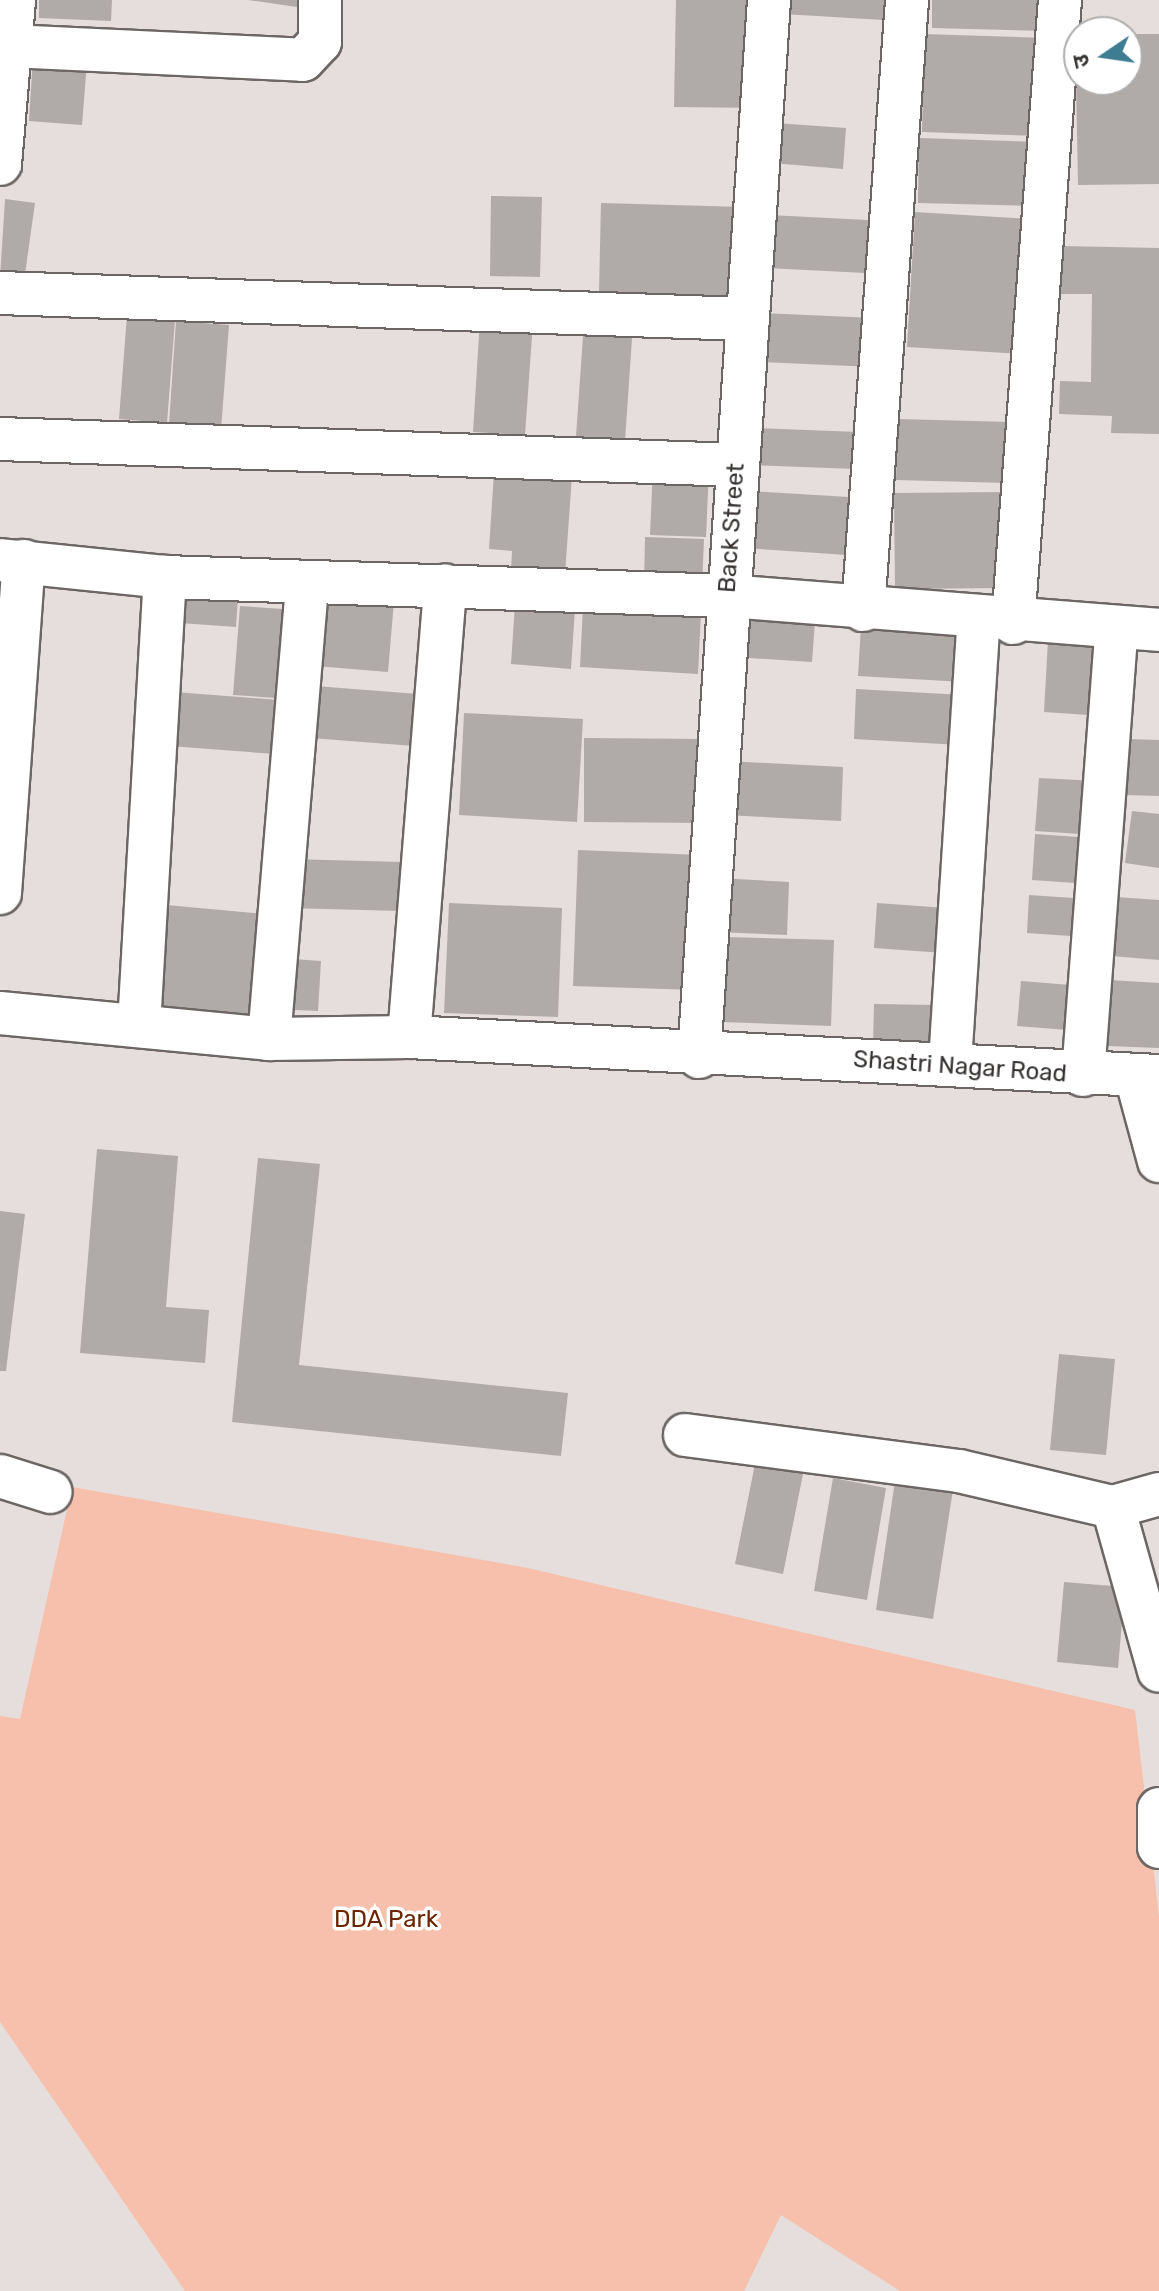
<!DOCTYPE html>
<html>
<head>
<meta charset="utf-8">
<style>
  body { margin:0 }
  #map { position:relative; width:1159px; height:2291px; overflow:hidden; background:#e5dedc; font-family:Rubik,"Noto Sans Devanagari",sans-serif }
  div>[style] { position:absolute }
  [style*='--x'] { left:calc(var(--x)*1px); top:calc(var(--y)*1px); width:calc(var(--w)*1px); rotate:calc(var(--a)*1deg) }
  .green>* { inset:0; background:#f7c0ac }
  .building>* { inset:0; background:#b0aaa8 }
  .roads { filter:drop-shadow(2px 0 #6c6664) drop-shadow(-2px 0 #6c6664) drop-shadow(0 2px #6c6664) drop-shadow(0 -2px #6c6664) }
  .street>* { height:42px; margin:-21px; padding:0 21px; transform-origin:21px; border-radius:21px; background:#fff }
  span { translate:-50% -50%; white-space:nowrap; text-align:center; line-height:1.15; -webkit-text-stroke:7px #fff; paint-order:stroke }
  .street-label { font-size:24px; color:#363332 }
  .park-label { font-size:24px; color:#6a2402 }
  .north { position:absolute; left:1063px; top:16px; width:80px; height:80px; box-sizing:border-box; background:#fff; border:2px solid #afadad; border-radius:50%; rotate:257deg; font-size:22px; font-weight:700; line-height:32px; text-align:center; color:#363332 }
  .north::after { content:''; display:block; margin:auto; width:28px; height:36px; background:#3d7c91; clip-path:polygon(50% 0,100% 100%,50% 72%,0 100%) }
</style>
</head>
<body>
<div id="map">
  <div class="green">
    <div style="clip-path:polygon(72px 1487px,528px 1568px,1135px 1710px,1159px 1916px,1159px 2291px,900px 2291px,781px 2215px,744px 2291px,185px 2291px,0 2022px,0 1716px,20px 1719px)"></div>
  </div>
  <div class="building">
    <div style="clip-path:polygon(39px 0,112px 0,111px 21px,39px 18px)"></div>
    <div style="clip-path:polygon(248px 0,304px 0,304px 8px)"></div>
    <div style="clip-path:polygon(676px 0,761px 0,760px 108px,674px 107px)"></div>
    <div style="clip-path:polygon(784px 0,901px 0,900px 21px,783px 14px)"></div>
    <div style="clip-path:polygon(932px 0,1049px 0,1048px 31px,932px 28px)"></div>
    <div style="clip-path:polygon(924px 34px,1045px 38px,1042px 136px,922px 132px)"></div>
    <div style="clip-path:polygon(1127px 34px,1159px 34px,1159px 184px,1078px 185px,1076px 80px,1127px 80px)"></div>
    <div style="clip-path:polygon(33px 57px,87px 62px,82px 125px,29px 121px)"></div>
    <div style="clip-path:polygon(775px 123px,846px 128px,843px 169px,772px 163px)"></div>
    <div style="clip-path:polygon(919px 138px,1042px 142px,1041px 206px,918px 203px)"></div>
    <div style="clip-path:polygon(491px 196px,542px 197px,540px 277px,490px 276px)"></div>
    <div style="clip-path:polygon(5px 199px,35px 203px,24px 281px,0 278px)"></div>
    <div style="clip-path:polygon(601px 203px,744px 207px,742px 296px,599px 292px)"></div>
    <div style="clip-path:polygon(915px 212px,1032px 219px,1024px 354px,907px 347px)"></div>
    <div style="clip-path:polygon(769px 215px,887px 221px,885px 274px,766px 268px)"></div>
    <div style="clip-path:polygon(1062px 246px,1159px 248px,1159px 434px,1111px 433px,1112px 416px,1059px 414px,1060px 381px,1091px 382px,1092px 294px,1061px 294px)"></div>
    <div style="clip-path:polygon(128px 302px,176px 307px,167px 423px,119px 419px)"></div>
    <div style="clip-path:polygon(762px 313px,874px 318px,873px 367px,760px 362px)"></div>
    <div style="clip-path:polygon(480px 319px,533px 322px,525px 435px,473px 432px)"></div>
    <div style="clip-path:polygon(176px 321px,229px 325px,220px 443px,168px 439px)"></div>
    <div style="clip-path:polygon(584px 321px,633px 324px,625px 441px,576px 437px)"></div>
    <div style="clip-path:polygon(898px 419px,1010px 422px,1008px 483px,896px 480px)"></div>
    <div style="clip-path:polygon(753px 428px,858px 432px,857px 469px,752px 465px)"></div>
    <div style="clip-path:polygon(495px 457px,573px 462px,565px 574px,511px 571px,512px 551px,489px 549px)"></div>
    <div style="clip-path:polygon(653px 467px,709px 469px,706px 537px,650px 535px)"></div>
    <div style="clip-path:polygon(748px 491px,865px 498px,862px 556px,744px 548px)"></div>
    <div style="clip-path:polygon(1006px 492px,1007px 588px,895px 589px,894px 493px)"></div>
    <div style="clip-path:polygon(645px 537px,704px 539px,702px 587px,644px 585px)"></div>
    <div style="clip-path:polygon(182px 592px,238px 596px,236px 627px,180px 623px)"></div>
    <div style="clip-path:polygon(309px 594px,394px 601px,388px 672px,304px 665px)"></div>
    <div style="clip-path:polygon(515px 604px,575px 609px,571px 669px,511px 664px)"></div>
    <div style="clip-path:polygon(240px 606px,297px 610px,291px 699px,233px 695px)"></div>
    <div style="clip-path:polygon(583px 606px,701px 613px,698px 674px,580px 667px)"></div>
    <div style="clip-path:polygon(737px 616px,815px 621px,812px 662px,734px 657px)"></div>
    <div style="clip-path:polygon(861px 626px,966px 631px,964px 682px,858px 676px)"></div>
    <div style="clip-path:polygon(1048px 640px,1108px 643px,1103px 716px,1044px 712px)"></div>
    <div style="clip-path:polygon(302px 685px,418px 694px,414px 746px,298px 737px)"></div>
    <div style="clip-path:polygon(856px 689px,963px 695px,960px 745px,854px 739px)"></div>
    <div style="clip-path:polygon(174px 692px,292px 701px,288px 755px,170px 746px)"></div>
    <div style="clip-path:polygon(464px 713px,583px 719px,577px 822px,459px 815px)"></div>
    <div style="clip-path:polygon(584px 738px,708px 739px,708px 823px,584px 822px)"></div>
    <div style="clip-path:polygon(1127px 739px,1159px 740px,1159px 796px,1125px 795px)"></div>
    <div style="clip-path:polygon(727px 761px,843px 767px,841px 821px,725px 815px)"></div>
    <div style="clip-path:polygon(1039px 778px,1097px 781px,1095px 835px,1035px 831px)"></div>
    <div style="clip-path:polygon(1132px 811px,1159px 814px,1159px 868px,1125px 863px)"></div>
    <div style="clip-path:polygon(1035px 834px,1093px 838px,1090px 884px,1032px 880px)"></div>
    <div style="clip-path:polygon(578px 850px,700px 855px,695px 990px,573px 986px)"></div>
    <div style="clip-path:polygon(288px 859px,403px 862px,402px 911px,287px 908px)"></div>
    <div style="clip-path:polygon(718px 878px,789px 882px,787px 935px,716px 932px)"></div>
    <div style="clip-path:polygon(1029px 895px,1088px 899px,1085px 937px,1027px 933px)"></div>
    <div style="clip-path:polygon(1116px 897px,1159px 900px,1159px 960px,1111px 956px)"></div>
    <div style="clip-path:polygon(449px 903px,562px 908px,558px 1017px,444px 1013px)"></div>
    <div style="clip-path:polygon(877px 903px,947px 908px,944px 953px,874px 948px)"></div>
    <div style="clip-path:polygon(156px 904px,276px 915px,263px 1030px,145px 1019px)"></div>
    <div style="clip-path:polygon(725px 937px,834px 940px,831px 1026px,722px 1022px)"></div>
    <div style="clip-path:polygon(279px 958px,321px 961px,318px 1011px,275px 1009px)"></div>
    <div style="clip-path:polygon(1110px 980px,1159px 983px,1159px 1048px,1108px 1046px)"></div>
    <div style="clip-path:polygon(1021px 981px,1083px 986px,1080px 1031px,1017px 1026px)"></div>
    <div style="clip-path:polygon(874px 1004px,935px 1005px,935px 1047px,873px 1046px)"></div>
    <div style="clip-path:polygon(97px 1149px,178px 1156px,166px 1307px,209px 1310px,205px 1363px,80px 1353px)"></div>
    <div style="clip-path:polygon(258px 1158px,320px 1164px,299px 1365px,568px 1393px,561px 1456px,232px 1422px)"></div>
    <div style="clip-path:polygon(0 1211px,25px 1214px,6px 1371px,0 1371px)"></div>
    <div style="clip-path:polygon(1059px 1354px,1115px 1359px,1106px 1455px,1050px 1450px)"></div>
    <div style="clip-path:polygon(758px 1449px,806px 1459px,783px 1574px,735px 1564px)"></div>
    <div style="clip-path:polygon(896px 1474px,954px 1483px,933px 1619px,876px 1610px)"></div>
    <div style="clip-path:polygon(833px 1478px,886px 1488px,867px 1600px,814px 1591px)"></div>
    <div style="clip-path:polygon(1064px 1582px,1125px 1587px,1118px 1668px,1057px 1662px)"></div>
  </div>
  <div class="roads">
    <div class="street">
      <div style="--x:10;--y:46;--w:293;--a:2.7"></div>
      <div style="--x:303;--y:60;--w:25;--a:-47"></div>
      <div style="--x:320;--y:42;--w:42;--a:-90"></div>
      <div style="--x:0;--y:164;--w:165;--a:-85.1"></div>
      <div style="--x:0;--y:293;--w:746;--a:2"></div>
      <div style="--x:0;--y:439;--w:737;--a:2.02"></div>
      <div style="--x:0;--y:560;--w:166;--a:5.9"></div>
      <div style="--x:863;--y:610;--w:612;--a:-85.87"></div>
      <div style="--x:1013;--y:623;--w:625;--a:-85.69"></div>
      <div style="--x:0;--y:893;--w:333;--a:-85.9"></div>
      <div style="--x:0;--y:1013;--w:270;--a:5.5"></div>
      <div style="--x:269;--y:1039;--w:140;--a:-0.8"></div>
      <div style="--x:409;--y:1037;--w:751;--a:2.98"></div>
      <div style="--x:139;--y:1026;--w:450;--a:-86.7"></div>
      <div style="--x:165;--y:577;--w:563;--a:1.93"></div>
      <div style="--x:728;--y:596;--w:432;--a:4.5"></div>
      <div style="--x:409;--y:1037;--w:453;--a:-85.4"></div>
      <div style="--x:269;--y:1039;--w:458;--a:-85.2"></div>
      <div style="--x:699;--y:1057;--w:1059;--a:-86.21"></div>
      <div style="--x:950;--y:1063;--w:444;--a:-86.3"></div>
      <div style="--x:1083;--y:1075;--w:444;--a:-85.7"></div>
      <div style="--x:1137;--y:1080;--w:84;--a:74.8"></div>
      <div style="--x:685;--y:1435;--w:276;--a:7.5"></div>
      <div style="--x:959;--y:1471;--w:158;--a:13.2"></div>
      <div style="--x:1113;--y:1507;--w:48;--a:-15.8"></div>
      <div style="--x:0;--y:1476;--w:53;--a:17.4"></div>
      <div style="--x:1113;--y:1507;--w:170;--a:74.3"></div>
      <div style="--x:1159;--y:1809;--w:38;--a:90"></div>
    </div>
  </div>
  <div class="street-label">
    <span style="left:732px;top:528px;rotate:-86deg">Back Street</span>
    <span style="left:960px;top:1067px;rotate:4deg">Shastri Nagar Road</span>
  </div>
  <div class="park-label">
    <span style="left:386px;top:1920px">DDA Park</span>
  </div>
  <div class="north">उ</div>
</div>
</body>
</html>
